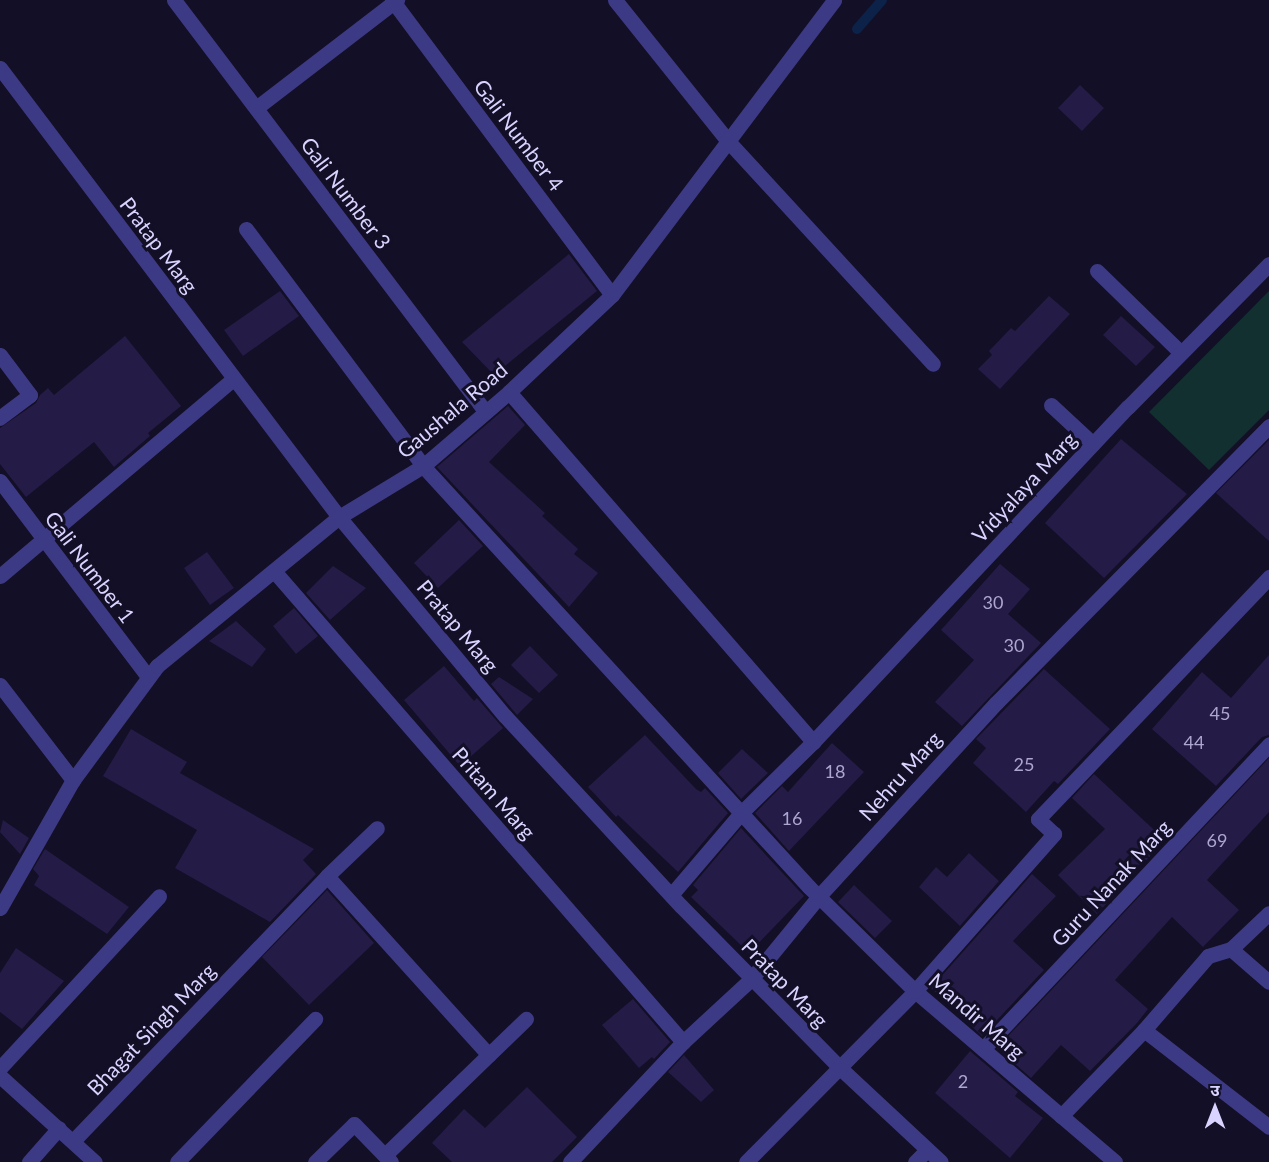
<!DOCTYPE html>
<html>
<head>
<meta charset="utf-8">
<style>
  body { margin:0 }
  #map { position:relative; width:1269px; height:1162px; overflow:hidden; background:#130f26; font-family:Lato,"Noto Sans Devanagari",sans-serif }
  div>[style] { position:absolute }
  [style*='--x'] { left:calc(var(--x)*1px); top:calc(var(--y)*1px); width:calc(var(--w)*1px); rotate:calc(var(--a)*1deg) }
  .green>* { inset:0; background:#12302f }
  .stream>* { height:10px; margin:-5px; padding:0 5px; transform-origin:5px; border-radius:5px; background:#0c2248 }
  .building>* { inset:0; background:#241b47 }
  .minor>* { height:15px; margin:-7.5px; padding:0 7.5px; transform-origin:7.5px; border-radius:7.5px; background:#3d3a85 }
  span { translate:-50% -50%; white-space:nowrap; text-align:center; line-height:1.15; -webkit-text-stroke:6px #130f26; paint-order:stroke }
  .number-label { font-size:18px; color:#aca6d1 }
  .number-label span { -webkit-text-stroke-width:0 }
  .street-label { font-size:21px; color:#d9d4ff }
  .north { position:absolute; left:1185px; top:1078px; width:60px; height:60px; -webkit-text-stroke:4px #130f26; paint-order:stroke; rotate:0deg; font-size:16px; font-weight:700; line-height:24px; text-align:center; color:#d9d4ff }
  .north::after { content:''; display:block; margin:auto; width:21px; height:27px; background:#d9d4ff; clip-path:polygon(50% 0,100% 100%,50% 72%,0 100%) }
</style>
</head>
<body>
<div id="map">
  <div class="green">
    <div style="clip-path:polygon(1269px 291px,1269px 410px,1209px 470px,1149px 412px)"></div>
  </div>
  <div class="stream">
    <div style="--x:857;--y:29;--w:38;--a:-49"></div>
  </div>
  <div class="building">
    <div style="clip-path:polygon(1080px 85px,1104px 108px,1082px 131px,1058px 108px)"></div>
    <div style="clip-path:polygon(569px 254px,597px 291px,494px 375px,462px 342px)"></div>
    <div style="clip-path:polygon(280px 291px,299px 316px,243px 356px,224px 330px)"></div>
    <div style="clip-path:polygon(1049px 296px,1070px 314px,1000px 389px,978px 369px,992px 355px,989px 351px,1011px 328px,1015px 331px)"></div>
    <div style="clip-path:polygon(1121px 316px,1155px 347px,1136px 366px,1103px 335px)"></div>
    <div style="clip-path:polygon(125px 336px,181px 406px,148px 433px,150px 436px,114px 467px,94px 442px,26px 497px,0 464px,0 428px,36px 403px,40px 395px,48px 388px,54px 395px)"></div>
    <div style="clip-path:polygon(508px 406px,525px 425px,489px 462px,545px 513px,542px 516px,578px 549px,574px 554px,598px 573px,569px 607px,437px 467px)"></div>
    <div style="clip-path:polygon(1121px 439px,1187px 494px,1104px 578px,1045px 523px)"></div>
    <div style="clip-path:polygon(1269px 440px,1269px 541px,1216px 493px)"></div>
    <div style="clip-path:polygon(459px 520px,483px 546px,438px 588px,414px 563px)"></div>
    <div style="clip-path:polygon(207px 552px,234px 588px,210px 605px,184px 568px)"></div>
    <div style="clip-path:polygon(1000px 564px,1030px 589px,1008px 614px,1041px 643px,962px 726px,935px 702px,974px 660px,941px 630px)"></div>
    <div style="clip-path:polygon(333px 566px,366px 588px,330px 620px,306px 593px)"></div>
    <div style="clip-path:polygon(294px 608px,318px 636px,296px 654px,273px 626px)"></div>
    <div style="clip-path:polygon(236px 621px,266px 649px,252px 667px,209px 641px)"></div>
    <div style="clip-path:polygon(530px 646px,558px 675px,539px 693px,511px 665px)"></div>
    <div style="clip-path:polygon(1269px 655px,1269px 735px,1262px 737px,1216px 786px,1152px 729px,1202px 672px,1231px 698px)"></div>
    <div style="clip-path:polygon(444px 666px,474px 701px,477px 698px,503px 728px,460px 766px,404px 700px)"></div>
    <div style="clip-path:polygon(1044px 669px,1110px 729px,1058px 784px,1054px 781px,1026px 812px,973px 763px,986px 748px,976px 739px)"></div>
    <div style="clip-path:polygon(499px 677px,533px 699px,517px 715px,491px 684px)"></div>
    <div style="clip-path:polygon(131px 729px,187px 762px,180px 773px,314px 849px,303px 860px,316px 874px,270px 922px,175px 868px,197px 830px,103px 776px)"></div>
    <div style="clip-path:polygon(645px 735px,696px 789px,701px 792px,705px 788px,728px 813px,678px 872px,618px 815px,616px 817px,588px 787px)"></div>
    <div style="clip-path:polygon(832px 743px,864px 772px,789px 851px,755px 813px,782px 786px,788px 792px)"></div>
    <div style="clip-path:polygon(742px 749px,768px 773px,741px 799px,718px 773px)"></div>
    <div style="clip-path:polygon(1269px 758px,1269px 812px,1207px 880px,1239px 910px,1203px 947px,1172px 917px,1115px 980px,1148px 1009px,1137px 1023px,1090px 1071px,1061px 1045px,1031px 1078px,997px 1048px)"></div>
    <div style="clip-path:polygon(1094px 774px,1165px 840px,1097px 914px,1058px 875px,1105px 829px,1072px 798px)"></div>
    <div style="clip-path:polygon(3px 820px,29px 838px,20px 854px,0 832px)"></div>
    <div style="clip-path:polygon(741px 828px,804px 896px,749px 953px,691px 897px,698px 890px,693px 885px)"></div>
    <div style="clip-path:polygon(45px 849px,129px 907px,107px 934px,34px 885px,39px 876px,33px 869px)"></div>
    <div style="clip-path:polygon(969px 853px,999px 881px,960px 926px,919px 887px,936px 867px,947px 877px)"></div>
    <div style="clip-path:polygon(1032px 874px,1056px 896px,1013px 941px,1044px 970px,982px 1036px,931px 988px)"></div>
    <div style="clip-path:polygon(854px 885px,892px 921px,875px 938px,838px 902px)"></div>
    <div style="clip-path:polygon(327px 890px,374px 943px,309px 1005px,262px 957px)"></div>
    <div style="clip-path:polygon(16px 948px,64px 981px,22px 1029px,0 1012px,0 973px)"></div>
    <div style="clip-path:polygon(633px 999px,670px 1042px,654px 1059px,652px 1057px,639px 1068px,602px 1025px)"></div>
    <div style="clip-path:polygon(970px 1051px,1018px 1092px,1015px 1096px,1043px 1118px,1010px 1158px,935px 1093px)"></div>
    <div style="clip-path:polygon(684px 1055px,714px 1090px,701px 1102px,668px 1072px)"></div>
    <div style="clip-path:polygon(527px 1087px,577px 1137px,552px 1162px,452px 1162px,432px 1143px,464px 1109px,485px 1128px)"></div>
  </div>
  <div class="minor">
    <div style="--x:174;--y:0;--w:515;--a:52.89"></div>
    <div style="--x:392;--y:0;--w:368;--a:53.3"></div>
    <div style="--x:615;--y:0;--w:179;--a:51.3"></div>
    <div style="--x:727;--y:140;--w:304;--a:47.4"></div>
    <div style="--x:0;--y:68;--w:563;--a:52.95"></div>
    <div style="--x:339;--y:517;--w:259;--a:50.2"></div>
    <div style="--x:505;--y:716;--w:259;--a:47.2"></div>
    <div style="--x:681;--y:906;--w:226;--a:45.5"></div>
    <div style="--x:839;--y:1067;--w:139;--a:43"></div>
    <div style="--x:256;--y:108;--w:178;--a:-37.5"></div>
    <div style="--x:246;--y:229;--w:296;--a:53.2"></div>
    <div style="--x:423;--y:466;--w:571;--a:47.48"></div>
    <div style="--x:809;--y:887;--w:148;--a:44.5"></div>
    <div style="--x:915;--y:991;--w:263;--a:40.5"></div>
    <div style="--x:1097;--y:271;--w:117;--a:44.3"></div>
    <div style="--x:0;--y:355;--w:50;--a:53.1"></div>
    <div style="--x:30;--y:395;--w:38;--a:143"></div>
    <div style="--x:509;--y:392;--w:464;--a:49"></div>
    <div style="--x:1051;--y:405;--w:57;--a:42.9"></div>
    <div style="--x:0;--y:481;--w:246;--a:52.9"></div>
    <div style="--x:274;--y:571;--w:624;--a:49.03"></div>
    <div style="--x:0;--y:576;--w:305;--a:-40.2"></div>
    <div style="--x:0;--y:685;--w:120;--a:52.5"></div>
    <div style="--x:327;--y:876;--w:241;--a:47.9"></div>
    <div style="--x:671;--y:895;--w:108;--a:-49.5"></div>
    <div style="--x:741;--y:813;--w:101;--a:-44.6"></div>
    <div style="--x:813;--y:742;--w:460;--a:-46.8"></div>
    <div style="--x:1128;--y:407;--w:201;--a:-45.4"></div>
    <div style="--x:0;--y:908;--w:147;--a:-60.3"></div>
    <div style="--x:73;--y:780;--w:142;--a:-53.6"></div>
    <div style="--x:157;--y:666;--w:235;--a:-39.3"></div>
    <div style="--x:339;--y:517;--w:98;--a:-31.3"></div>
    <div style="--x:423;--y:466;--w:113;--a:-40.7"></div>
    <div style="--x:509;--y:392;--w:141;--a:-43.3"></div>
    <div style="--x:612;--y:295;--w:369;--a:-53"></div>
    <div style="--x:1231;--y:949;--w:50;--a:41"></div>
    <div style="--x:1144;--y:1030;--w:158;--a:37.8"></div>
    <div style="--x:983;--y:1049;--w:418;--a:-46.8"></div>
    <div style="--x:0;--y:1068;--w:234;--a:-47.2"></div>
    <div style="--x:0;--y:1076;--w:128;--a:42.2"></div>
    <div style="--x:1061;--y:1116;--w:120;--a:-46"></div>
    <div style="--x:1144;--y:1030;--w:98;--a:-49.1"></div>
    <div style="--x:1208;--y:956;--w:24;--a:-17"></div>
    <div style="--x:1231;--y:949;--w:52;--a:-43.5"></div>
    <div style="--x:73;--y:1141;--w:367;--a:-46.2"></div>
    <div style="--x:327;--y:876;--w:69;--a:-43.8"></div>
    <div style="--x:385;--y:1155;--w:196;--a:-44"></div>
    <div style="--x:29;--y:1162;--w:45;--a:-48.6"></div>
    <div style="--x:177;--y:1162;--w:199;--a:-46"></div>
    <div style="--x:315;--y:1162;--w:54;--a:-44.3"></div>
    <div style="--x:354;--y:1124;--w:53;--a:45.8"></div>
    <div style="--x:570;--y:1162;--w:165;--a:-46.7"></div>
    <div style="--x:683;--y:1042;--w:94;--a:-42.8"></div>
    <div style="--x:752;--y:978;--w:106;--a:-50.7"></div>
    <div style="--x:819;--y:896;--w:262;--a:-47.5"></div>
    <div style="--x:996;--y:703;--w:389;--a:-45.4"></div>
    <div style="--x:746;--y:1162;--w:240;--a:-45.3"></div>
    <div style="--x:915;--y:991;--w:210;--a:-48.5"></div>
    <div style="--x:1054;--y:834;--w:22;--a:-137"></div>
    <div style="--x:1038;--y:819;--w:335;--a:-46.3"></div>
    <div style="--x:915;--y:1162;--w:17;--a:-45"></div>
  </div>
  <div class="number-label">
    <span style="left:993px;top:602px">30</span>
    <span style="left:1014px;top:645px">30</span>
    <span style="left:1220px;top:713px">45</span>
    <span style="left:1194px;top:742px">44</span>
    <span style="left:1024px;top:764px">25</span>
    <span style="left:835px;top:771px">18</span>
    <span style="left:792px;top:818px">16</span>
    <span style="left:1217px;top:840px">69</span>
    <span style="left:963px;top:1081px">2</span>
  </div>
  <div class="street-label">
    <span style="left:519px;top:135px;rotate:53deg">Gali Number 4</span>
    <span style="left:346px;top:193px;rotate:53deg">Gali Number 3</span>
    <span style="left:159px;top:245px;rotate:53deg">Pratap Marg</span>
    <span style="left:452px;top:410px;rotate:-40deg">Gaushala Road</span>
    <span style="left:1024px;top:487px;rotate:-47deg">Vidyalaya Marg</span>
    <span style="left:90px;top:567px;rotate:53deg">Gali Number 1</span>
    <span style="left:458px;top:626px;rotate:50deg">Pratap Marg</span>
    <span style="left:900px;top:776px;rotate:-48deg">Nehru Marg</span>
    <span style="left:494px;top:793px;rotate:49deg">Pritam Marg</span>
    <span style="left:1111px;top:883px;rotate:-47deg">Guru Nanak Marg</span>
    <span style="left:785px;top:983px;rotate:46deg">Pratap Marg</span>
    <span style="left:977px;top:1016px;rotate:41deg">Mandir Marg</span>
    <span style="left:151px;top:1029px;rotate:-46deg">Bhagat Singh Marg</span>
  </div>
  <div class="north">उ</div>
</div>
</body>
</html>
